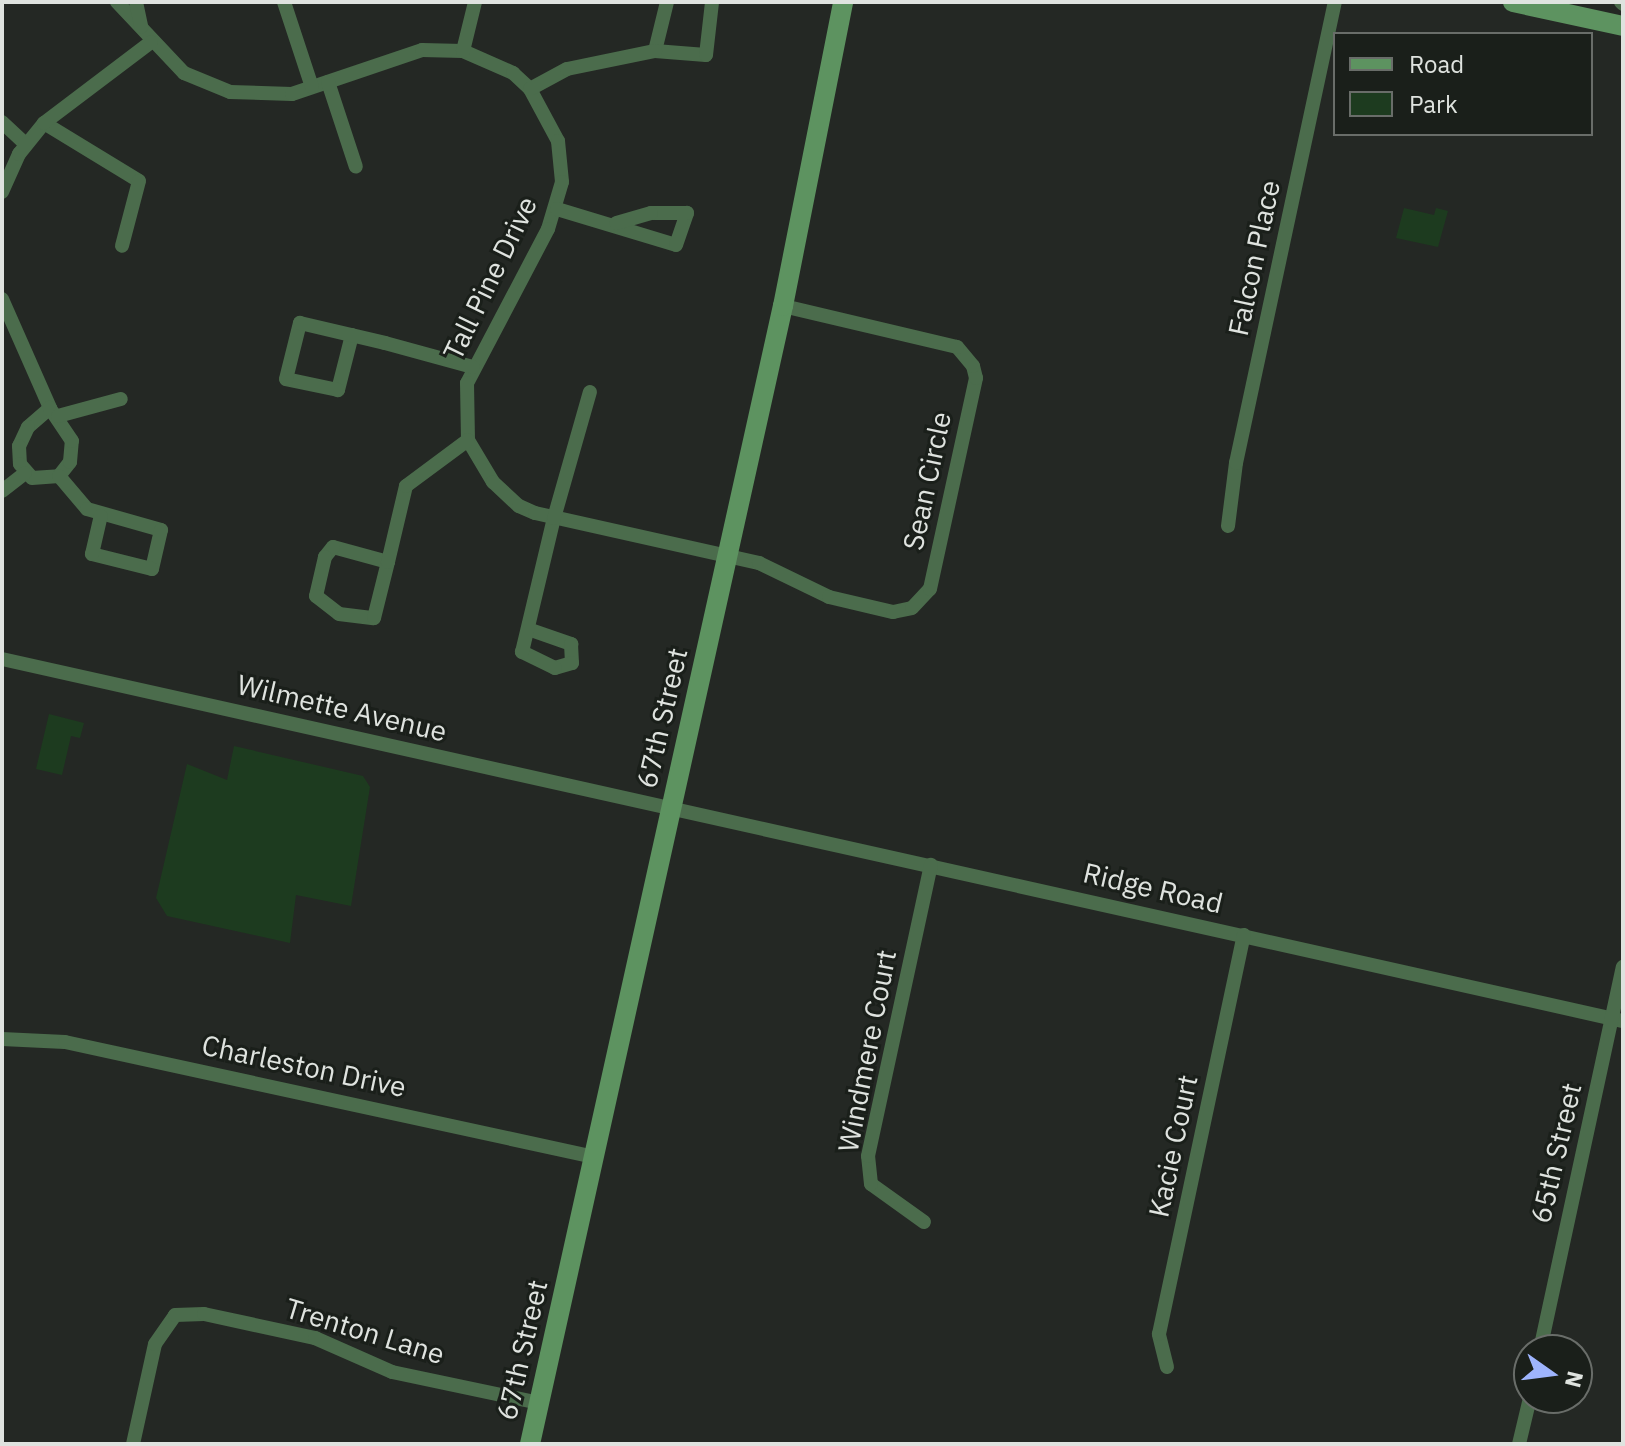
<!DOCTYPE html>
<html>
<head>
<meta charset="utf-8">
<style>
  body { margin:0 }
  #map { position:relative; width:1625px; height:1446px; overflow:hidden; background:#242824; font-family:"IBM Plex Sans",sans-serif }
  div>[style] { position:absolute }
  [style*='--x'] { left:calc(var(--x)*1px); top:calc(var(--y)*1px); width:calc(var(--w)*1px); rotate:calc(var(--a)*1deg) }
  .green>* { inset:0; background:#1d3b1f }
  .street>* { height:14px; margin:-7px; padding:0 7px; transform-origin:7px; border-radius:7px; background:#4b6c4c }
  .secondary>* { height:20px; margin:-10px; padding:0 10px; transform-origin:10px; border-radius:10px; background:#5d9360 }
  span { translate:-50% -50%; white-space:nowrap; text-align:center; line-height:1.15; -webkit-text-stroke:6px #1a1f1a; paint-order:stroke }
  .street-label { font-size:28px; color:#dfe3df }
  .frame { position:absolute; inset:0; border:4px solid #dfe3df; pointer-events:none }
  .legend { position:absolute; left:1333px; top:32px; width:260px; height:104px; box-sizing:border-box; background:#1a1f1a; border:2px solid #696d69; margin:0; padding:10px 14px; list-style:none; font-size:24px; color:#dfe3df }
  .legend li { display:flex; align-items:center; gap:16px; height:40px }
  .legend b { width:40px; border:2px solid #696d69 }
  .north { position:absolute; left:1513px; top:1334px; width:80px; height:80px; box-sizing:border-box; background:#1a1f1a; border:2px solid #696d69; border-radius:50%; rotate:104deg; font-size:22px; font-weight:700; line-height:32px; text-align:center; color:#dfe3df }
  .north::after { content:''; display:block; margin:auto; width:28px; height:36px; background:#9eb4fd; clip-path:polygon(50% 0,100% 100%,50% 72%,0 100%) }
</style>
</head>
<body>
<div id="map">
  <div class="green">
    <div style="clip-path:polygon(1404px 208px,1434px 215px,1436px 208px,1448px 211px,1438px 247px,1396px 238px)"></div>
    <div style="clip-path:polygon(49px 714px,84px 723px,80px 738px,71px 736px,62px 775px,36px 769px)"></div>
    <div style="clip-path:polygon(234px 746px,363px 776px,370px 787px,351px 906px,296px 895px,290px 943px,167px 916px,156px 898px,187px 764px,227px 780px)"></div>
  </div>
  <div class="street">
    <div style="--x:117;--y:2;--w:98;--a:46.7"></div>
    <div style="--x:184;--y:73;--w:50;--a:22.4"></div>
    <div style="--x:230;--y:92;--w:62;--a:1.8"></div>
    <div style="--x:292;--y:94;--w:137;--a:-18.7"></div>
    <div style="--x:422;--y:50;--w:41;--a:1.4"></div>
    <div style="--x:463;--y:51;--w:55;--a:23.7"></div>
    <div style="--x:513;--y:73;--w:23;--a:43"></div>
    <div style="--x:530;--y:89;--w:59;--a:61.7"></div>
    <div style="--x:558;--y:141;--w:41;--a:84.4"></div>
    <div style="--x:562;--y:182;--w:49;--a:106.6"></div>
    <div style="--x:548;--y:229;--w:174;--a:117.7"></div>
    <div style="--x:467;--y:383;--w:57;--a:89"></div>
    <div style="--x:468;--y:440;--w:49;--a:59.2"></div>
    <div style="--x:493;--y:482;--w:35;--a:43"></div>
    <div style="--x:519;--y:506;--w:17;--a:24"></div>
    <div style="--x:535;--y:513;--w:230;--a:12.6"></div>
    <div style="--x:759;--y:563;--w:78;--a:25.9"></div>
    <div style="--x:829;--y:597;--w:66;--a:13.2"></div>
    <div style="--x:893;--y:612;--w:19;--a:-12"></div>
    <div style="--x:912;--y:608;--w:26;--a:-47"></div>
    <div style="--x:930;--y:589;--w:216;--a:-77.7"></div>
    <div style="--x:976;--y:378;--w:12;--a:-104"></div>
    <div style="--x:973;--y:366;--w:25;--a:-130"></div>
    <div style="--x:957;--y:347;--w:179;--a:-166.7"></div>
    <div style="--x:136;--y:2;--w:25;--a:78"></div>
    <div style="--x:284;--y:2;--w:89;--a:71.8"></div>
    <div style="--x:667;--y:2;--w:50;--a:103.8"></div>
    <div style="--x:655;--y:51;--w:51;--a:4.5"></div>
    <div style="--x:706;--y:55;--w:53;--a:-83.5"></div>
    <div style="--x:1621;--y:2;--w:3;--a:45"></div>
    <div style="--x:463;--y:51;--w:50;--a:-76.2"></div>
    <div style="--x:328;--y:82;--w:89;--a:71.8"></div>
    <div style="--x:530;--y:89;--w:42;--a:-28.4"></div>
    <div style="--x:567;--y:69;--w:90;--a:-11.6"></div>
    <div style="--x:2;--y:122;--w:33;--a:43"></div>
    <div style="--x:44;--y:123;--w:111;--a:31.4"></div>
    <div style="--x:139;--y:181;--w:67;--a:104.7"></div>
    <div style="--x:2;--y:192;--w:42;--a:-65.9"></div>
    <div style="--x:19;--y:154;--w:40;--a:-51"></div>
    <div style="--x:44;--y:123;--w:134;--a:-37.1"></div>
    <div style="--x:557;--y:209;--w:124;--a:16.8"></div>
    <div style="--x:676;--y:245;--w:34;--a:-71"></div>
    <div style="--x:687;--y:213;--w:36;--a:180"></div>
    <div style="--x:651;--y:213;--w:36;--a:164"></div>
    <div style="--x:2;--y:299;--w:119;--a:66.2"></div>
    <div style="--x:50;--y:408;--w:29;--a:139"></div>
    <div style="--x:28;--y:427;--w:21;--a:115"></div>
    <div style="--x:19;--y:446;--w:18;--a:87"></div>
    <div style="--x:20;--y:464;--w:18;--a:49"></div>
    <div style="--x:32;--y:478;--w:27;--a:-4"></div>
    <div style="--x:59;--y:476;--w:18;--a:-52"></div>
    <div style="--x:70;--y:462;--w:21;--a:-85"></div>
    <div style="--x:72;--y:441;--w:40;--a:-124"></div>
    <div style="--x:352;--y:335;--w:57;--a:104.3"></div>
    <div style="--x:338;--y:390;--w:53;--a:-168.1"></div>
    <div style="--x:286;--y:379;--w:58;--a:-76"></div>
    <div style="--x:300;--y:323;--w:87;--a:13.2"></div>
    <div style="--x:385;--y:343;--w:91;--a:15.3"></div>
    <div style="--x:58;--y:416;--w:65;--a:-15.1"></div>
    <div style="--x:59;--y:476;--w:43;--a:49.7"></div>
    <div style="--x:87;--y:509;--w:77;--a:15.8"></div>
    <div style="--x:161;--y:530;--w:40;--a:103"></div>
    <div style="--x:152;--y:569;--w:62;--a:-166"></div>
    <div style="--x:92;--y:554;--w:39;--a:-77"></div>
    <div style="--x:2;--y:491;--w:29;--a:-38"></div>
    <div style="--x:1228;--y:526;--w:64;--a:-82.8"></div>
    <div style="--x:1236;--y:463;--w:472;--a:-77.9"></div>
    <div style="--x:388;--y:562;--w:57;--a:-164.7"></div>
    <div style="--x:333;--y:547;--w:13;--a:129"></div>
    <div style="--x:325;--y:557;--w:40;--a:103"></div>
    <div style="--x:316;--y:596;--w:29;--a:38"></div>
    <div style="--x:339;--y:614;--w:35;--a:7"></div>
    <div style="--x:374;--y:618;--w:58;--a:-76"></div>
    <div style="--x:388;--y:562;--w:78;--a:-76.7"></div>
    <div style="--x:406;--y:486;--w:77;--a:-36.6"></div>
    <div style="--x:528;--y:629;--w:46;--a:19.2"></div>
    <div style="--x:571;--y:644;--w:19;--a:87"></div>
    <div style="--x:572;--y:663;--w:18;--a:164"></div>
    <div style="--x:555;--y:668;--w:37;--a:-154"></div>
    <div style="--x:522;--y:652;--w:138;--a:-76.6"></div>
    <div style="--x:554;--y:518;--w:131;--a:-74.1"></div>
    <div style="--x:2;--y:659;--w:1661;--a:12.59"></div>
    <div style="--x:2;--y:1039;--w:63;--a:2.7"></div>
    <div style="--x:65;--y:1042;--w:541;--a:12.26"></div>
    <div style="--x:924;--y:1222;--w:65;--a:-144.4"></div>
    <div style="--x:871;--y:1184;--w:28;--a:-96"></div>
    <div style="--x:868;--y:1156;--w:298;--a:-77.8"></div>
    <div style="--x:1540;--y:1350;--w:392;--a:-77.8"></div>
    <div style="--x:1167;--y:1367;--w:34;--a:-104"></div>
    <div style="--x:1159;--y:1334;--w:408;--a:-78"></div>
    <div style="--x:133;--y:1444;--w:102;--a:-77.6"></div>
    <div style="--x:155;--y:1344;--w:35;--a:-55"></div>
    <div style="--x:175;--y:1315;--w:29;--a:-2"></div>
    <div style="--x:204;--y:1314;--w:114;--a:12.2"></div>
    <div style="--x:315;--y:1338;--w:84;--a:23.8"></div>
    <div style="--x:392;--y:1372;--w:150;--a:11.9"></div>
    <div style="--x:1519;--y:1444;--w:47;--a:-76.6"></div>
  </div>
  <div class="secondary">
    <div style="--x:1513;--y:2;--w:113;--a:12.3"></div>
    <div style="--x:530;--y:1444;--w:1166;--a:-77.47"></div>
    <div style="--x:783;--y:306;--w:310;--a:-78.8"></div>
  </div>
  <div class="street-label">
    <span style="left:1254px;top:258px;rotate:-78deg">Falcon Place</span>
    <span style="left:490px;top:278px;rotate:-64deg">Tall Pine Drive</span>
    <span style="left:927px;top:481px;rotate:-78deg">Sean Circle</span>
    <span style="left:342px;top:708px;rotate:13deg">Wilmette Avenue</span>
    <span style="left:662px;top:718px;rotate:-77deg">67th Street</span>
    <span style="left:1153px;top:888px;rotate:13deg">Ridge Road</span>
    <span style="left:867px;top:1051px;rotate:-79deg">Windmere Court</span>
    <span style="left:304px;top:1066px;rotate:12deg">Charleston Drive</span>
    <span style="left:1173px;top:1146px;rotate:-78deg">Kacie Court</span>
    <span style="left:1556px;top:1153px;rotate:-77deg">65th Street</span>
    <span style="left:365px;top:1331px;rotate:17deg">Trenton Lane</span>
    <span style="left:522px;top:1350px;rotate:-77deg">67th Street</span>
  </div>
  <div class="frame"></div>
  <ul class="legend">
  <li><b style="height:10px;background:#5d9360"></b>Road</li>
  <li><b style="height:22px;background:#1d3b1f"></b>Park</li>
  </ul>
  <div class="north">N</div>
</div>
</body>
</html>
